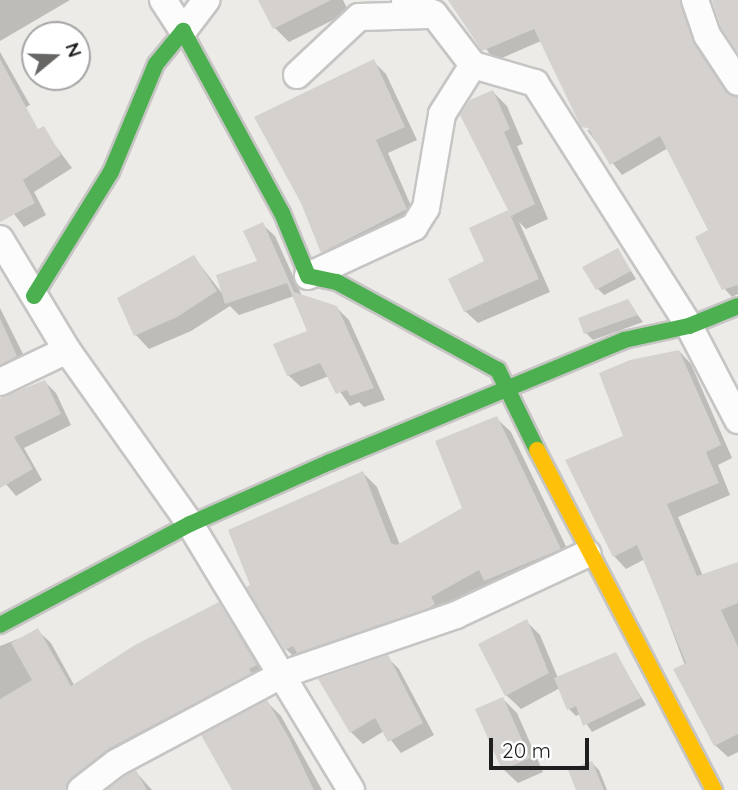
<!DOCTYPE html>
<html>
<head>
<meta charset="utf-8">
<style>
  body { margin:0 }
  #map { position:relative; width:738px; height:790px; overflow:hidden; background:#edebe8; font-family:Quicksand,sans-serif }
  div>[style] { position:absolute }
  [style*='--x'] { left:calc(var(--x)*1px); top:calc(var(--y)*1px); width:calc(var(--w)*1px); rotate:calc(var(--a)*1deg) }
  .shadow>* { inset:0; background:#0003 }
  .building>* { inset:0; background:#d4d1cf }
  .roads { filter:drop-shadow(2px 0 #c6c5c4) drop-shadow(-2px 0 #c6c5c4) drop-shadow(0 2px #c6c5c4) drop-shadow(0 -2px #c6c5c4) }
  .street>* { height:26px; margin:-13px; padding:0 13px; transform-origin:13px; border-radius:13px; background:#fcfcfc }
  .fast>* { height:16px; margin:-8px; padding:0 8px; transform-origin:8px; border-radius:8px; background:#4caf50 }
  .slow>* { height:16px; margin:-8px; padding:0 8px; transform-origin:8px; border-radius:8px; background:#ffc107 }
  span { translate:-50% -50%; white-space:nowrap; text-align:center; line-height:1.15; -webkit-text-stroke:6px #fff; paint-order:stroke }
  .north { position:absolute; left:21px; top:21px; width:70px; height:70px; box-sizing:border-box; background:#fff; border:2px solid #a5a5a5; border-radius:50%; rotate:71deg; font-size:19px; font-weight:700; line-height:28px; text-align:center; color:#1f1f1f }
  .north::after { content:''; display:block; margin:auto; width:24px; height:32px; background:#676665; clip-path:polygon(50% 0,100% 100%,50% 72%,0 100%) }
  .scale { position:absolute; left:489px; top:738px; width:100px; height:32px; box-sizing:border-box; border:4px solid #1f1f1f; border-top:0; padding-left:9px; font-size:21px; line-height:24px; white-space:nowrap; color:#1f1f1f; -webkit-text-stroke:5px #fff; paint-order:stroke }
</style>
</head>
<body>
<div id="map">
  <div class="shadow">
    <div style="clip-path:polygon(0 0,70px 0,0 41px)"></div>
    <div style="clip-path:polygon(260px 0,343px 0,349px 12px,289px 42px,275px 28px)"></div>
    <div style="clip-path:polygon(450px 0,632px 0,681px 11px,692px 21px,704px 56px,738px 97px,738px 294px,732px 297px,722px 286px,711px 230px,668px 148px,622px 175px,587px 130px,597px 131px,583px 126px,541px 41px,495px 61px)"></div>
    <div style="clip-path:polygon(0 52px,30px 105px,0 122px)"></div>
    <div style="clip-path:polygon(373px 61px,386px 74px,417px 140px,388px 153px,418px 222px,335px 264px,323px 252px)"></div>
    <div style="clip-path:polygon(493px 92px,507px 106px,523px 144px,517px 146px,548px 219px,526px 229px,519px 222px,550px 292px,478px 323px,465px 311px,507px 212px,513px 217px,462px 115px)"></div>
    <div style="clip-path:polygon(46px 133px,72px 168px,34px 192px,46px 215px,24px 227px,0 196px,0 156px)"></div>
    <div style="clip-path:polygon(262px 224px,275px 236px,302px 296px,336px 307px,349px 320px,385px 400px,364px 407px,359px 402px,350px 406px,329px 376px,301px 387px,288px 375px,309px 332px,294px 296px,239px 315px,230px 306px,191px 331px,149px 349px,135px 334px,194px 257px,221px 292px,259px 262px)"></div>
    <div style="clip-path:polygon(618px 250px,636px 279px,604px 295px,597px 288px)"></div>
    <div style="clip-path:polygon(627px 301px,643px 322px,593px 340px,586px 333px)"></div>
    <div style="clip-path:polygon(0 308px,28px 364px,0 377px)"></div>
    <div style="clip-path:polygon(679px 351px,691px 364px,732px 458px,718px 465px,730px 495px,678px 517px,703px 576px,738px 564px,738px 752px,728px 757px,715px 745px,645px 559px,626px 569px,614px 556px,626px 437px)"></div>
    <div style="clip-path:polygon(45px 382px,56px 393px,71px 425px,24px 448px,42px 480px,16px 496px,0 477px,0 406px)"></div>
    <div style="clip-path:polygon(496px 418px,511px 432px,574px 563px,300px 663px,286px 649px,363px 473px,377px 487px,400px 545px,464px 508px)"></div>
    <div style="clip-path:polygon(219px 604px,268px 678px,84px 790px,0 790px,0 646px,38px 631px,51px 643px,74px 685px)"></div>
    <div style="clip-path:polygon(526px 621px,540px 635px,558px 678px,615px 654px,646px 705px,592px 732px,580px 714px,576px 716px,569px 709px,560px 688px,521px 709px,506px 695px,481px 645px)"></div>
    <div style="clip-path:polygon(387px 657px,399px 669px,434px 735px,401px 753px,384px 731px,363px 744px,351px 732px)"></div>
    <div style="clip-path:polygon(503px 699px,517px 713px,543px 772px,518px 783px,503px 769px)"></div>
    <div style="clip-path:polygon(267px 702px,281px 716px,322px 790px,233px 790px)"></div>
    <div style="clip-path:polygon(592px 763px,599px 770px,607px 790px,578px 790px)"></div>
    <div style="clip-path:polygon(136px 772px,152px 790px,109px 790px)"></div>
  </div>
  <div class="building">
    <div style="clip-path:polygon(258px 0,331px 0,273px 29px)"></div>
    <div style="clip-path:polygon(448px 0,680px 0,694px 44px,725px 91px,738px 98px,738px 285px,722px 290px,695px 237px,708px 230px,660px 136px,610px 165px,588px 128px,581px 127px,534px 29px,482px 51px)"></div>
    <div style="clip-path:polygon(712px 0,738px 0,738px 53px,721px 28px)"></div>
    <div style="clip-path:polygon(0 59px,38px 129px,44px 126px,61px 155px,23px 180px,35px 203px,0 222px)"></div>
    <div style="clip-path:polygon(374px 59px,405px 127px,376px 140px,407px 209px,321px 253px,301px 203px,254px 117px)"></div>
    <div style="clip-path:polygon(493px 90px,510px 129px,504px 132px,535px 204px,511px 216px,460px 115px,470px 100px)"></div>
    <div style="clip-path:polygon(508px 210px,539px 279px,464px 312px,448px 279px,484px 261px,469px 228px)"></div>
    <div style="clip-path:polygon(263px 222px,294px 292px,337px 306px,374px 388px,350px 396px,347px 390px,336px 394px,320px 363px,287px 376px,273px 344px,307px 331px,287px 283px,225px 304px,216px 275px,257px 261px,243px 231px)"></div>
    <div style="clip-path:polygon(618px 248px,631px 271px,596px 290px,582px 267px)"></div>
    <div style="clip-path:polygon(194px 255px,217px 291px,177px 317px,134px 336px,117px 298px)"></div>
    <div style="clip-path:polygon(628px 299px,638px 315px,584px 334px,578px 318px)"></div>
    <div style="clip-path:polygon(0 318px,17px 356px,0 365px)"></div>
    <div style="clip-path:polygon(679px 350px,721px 445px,706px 452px,719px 483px,667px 504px,697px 576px,738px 562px,738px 603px,721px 610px,738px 647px,738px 734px,714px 746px,673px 669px,686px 663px,637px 545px,613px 557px,565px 460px,623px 436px,599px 373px,630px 360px)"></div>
    <div style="clip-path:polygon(45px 380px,61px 414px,14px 437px,33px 469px,0 488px,0 398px)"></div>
    <div style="clip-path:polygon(497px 416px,561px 549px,484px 581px,479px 570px,431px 597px,435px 604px,429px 608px,297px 653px,293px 646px,285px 650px,246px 587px,250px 585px,228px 530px,363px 471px,391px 543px,397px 545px,462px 508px,435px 441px)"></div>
    <div style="clip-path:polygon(219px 602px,257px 665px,249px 669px,252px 673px,108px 749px,71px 778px,66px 790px,0 790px,0 699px,32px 680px,11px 643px,38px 628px,71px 686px,135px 645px)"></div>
    <div style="clip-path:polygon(527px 619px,549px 673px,505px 696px,478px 644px)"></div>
    <div style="clip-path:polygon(616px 652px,641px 698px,583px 726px,576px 706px,567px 710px,554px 678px)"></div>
    <div style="clip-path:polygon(388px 655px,423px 723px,388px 742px,375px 718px,350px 733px,318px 679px)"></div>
    <div style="clip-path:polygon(503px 697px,530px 758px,502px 770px,475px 709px)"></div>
    <div style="clip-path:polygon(267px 700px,289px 738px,314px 790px,232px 790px,201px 735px)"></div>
    <div style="clip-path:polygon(592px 761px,604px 790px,576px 790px,568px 770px)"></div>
    <div style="clip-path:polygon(136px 770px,147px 790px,107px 790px,125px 776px)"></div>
  </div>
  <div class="roads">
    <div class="street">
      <div style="--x:163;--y:0;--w:37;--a:57"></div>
      <div style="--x:183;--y:31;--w:39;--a:-53"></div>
      <div style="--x:405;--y:0;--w:32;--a:26"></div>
      <div style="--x:434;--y:14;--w:64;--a:52.6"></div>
      <div style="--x:473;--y:65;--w:65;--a:16.2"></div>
      <div style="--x:535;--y:83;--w:288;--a:57.6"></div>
      <div style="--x:689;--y:326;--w:106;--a:62.5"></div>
      <div style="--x:695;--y:0;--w:37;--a:71"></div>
      <div style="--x:707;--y:35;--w:56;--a:56.6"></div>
      <div style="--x:297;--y:75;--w:85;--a:-43.1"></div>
      <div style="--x:359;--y:17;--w:70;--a:-1.6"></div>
      <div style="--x:0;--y:239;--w:130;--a:58.9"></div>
      <div style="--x:67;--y:350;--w:213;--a:54.7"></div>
      <div style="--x:190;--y:524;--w:311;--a:58.8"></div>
      <div style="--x:308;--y:276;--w:117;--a:-24.8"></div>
      <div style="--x:414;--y:227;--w:22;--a:-58"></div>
      <div style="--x:426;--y:208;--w:95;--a:-80.3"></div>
      <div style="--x:442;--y:114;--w:58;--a:-57.7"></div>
      <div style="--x:0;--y:382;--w:74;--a:-25.5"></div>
      <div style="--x:81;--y:790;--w:44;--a:-37.6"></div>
      <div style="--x:116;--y:763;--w:187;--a:-28.1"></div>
      <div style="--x:281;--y:675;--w:185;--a:-18.9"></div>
      <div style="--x:456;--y:615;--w:145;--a:-25"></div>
    </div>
    <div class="fast">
      <div style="--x:34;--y:296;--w:146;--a:-58.2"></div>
      <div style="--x:111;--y:172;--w:117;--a:-67.4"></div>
      <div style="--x:156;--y:64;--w:43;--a:-50.7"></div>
      <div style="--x:183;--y:31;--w:207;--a:61.5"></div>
      <div style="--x:282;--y:213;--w:68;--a:67.6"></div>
      <div style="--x:308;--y:276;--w:30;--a:12"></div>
      <div style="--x:337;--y:282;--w:183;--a:28.7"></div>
      <div style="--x:498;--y:370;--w:89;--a:64"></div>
      <div style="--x:0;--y:625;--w:215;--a:-28"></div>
      <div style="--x:190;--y:524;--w:153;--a:-23.9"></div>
      <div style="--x:330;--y:462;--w:318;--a:-22.5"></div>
      <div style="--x:624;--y:340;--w:66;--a:-12.2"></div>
      <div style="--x:689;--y:326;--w:53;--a:-22.2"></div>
    </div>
    <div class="slow">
      <div style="--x:537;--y:450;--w:383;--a:62.5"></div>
    </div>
  </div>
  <div class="north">N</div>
  <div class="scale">20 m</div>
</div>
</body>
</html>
